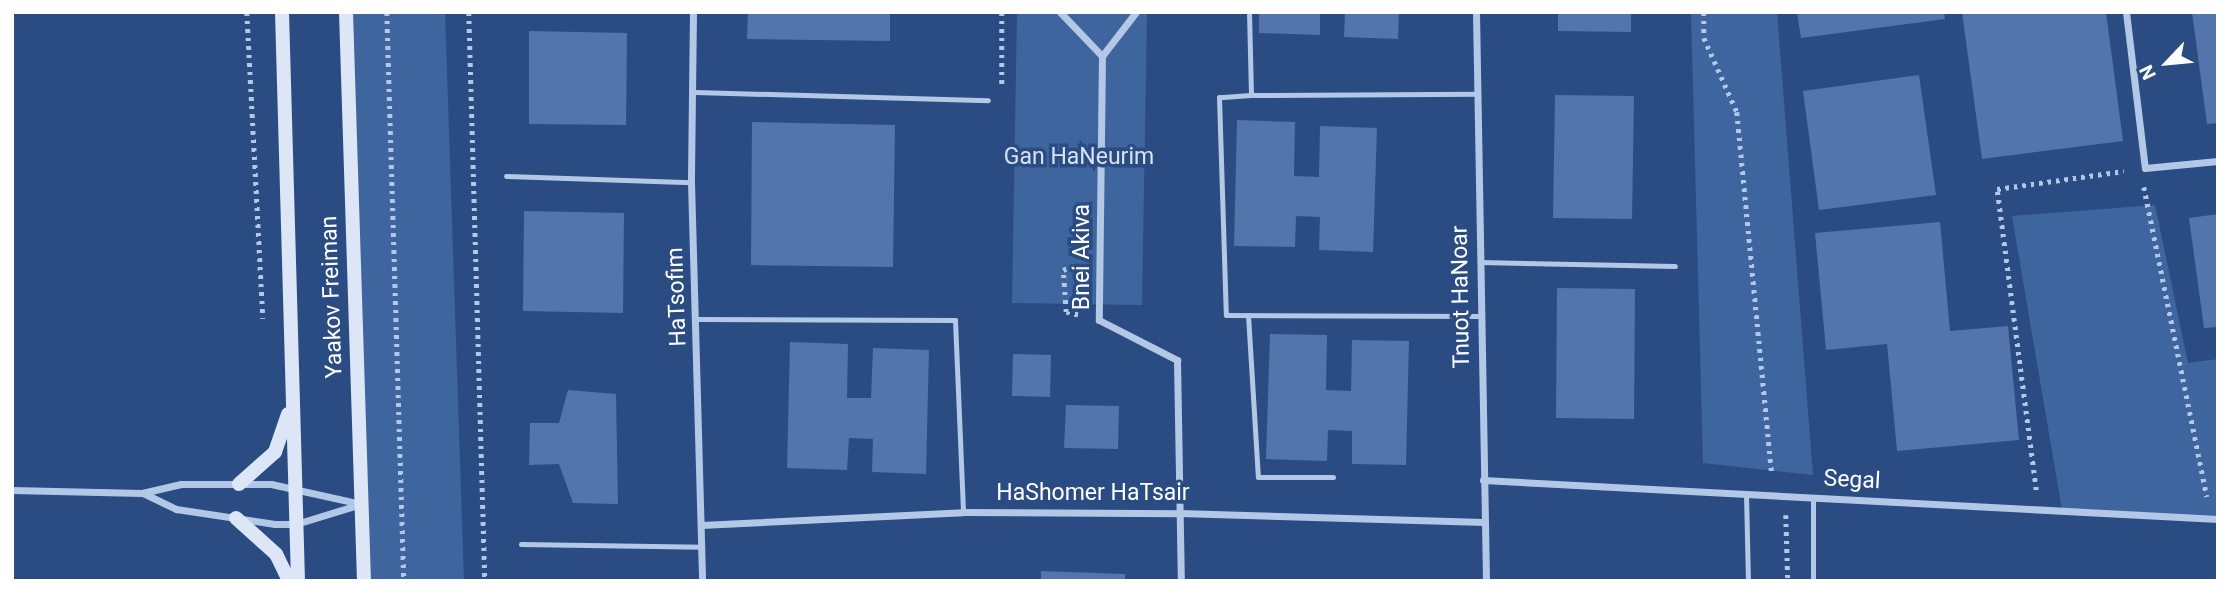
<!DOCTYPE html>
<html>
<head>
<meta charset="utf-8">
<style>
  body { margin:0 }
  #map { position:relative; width:2230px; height:593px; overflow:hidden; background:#2a4c83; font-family:Roboto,sans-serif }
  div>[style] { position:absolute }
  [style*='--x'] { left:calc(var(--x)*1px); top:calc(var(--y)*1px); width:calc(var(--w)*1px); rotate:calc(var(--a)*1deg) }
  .green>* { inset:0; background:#3f659f }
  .building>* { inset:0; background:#5375ab }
  .path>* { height:4.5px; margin-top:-2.25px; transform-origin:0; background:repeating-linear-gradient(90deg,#b3c8e6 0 3.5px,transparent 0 8.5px) }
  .lane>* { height:5px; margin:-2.5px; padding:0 2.5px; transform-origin:2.5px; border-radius:2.5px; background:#b3c8e6 }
  .street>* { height:7px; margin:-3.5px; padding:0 3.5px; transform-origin:3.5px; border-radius:3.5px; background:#b3c8e6 }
  .secondary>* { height:14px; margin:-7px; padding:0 7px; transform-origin:7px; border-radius:7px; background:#dce6f6 }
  span { translate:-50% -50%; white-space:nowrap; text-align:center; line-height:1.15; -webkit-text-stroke:7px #2a4c83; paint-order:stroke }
  .park-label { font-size:23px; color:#d6e3f5 }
  .street-label { font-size:23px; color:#fff }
  .frame { position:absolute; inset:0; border:14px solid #fff; pointer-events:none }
  .north { position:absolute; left:2132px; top:28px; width:70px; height:70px; -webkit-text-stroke:5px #2a4c83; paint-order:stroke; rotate:244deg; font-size:19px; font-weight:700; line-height:28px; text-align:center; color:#fff }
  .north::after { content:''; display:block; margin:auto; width:24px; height:32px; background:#fff; clip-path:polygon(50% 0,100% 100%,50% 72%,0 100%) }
</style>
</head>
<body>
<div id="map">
  <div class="green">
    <div style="clip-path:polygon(346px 12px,445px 12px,464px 581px,364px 581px)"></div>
    <div style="clip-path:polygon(1017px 12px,1147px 12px,1142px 305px,1012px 303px)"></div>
    <div style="clip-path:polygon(1691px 12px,1777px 12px,1813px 475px,1703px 463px)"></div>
    <div style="clip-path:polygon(2155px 205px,2188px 363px,2218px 359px,2218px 519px,2062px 510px,2012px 216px)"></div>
  </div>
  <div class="building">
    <div style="clip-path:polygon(748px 12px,890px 12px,890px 41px,747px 39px)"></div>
    <div style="clip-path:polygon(1259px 12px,1320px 12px,1320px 35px,1259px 33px)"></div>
    <div style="clip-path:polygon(1345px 12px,1399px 12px,1398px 39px,1344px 37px)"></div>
    <div style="clip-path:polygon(1558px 12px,1631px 12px,1631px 32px,1558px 31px)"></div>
    <div style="clip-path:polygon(1797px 12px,1944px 12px,1945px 19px,1801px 38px)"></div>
    <div style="clip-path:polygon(1962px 12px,2106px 12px,2123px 141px,1982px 159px)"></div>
    <div style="clip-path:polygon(2192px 12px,2218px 12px,2218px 123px,2207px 124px)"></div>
    <div style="clip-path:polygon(529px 31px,627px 33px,626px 125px,529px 124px)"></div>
    <div style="clip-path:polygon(1919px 75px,1936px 195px,1819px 210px,1803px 91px)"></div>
    <div style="clip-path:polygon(1555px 95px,1634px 96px,1632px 219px,1553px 218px)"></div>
    <div style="clip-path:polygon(1237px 120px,1295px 122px,1294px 176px,1319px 177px,1320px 126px,1377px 128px,1373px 252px,1319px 250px,1320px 217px,1296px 216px,1295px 247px,1234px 246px)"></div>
    <div style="clip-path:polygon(752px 122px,895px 125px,893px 267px,751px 265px)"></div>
    <div style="clip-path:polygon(524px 211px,624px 213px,623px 313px,523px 311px)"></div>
    <div style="clip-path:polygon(2218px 214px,2218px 327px,2204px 328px,2189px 218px)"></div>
    <div style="clip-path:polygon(1940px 222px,1950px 331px,2008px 326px,2019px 440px,1897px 451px,1887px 344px,1826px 350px,1815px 233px)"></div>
    <div style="clip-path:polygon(1557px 288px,1635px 289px,1634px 419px,1556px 418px)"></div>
    <div style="clip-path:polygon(1270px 334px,1327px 335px,1326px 390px,1351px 391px,1352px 340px,1409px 341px,1406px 465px,1352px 464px,1352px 431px,1328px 430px,1327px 461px,1266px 459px)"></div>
    <div style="clip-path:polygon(790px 342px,848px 344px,847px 398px,871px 398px,873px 348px,929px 350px,926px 474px,872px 472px,873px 439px,849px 438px,847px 470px,787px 468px)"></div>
    <div style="clip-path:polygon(1013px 354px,1051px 355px,1050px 397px,1012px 396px)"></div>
    <div style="clip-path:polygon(568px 390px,616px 394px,618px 504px,573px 503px,559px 464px,529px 465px,530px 423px,559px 423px)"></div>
    <div style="clip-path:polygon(1066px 405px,1119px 406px,1118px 449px,1064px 448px)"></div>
    <div style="clip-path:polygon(1041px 571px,1125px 574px,1125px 581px,1041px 581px)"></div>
  </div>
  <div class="path">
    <div style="--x:247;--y:12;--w:307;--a:87"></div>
    <div style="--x:387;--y:12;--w:569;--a:88.29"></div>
    <div style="--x:469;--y:12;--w:569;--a:88.39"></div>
    <div style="--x:1002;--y:12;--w:73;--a:90"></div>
    <div style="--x:1704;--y:12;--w:26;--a:90"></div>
    <div style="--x:1704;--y:38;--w:81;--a:66"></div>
    <div style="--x:1737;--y:112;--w:365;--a:84.5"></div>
    <div style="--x:2144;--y:187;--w:316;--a:78.5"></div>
    <div style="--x:1078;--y:315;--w:12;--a:-166"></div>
    <div style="--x:1066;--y:312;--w:42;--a:-94.1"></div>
    <div style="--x:1063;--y:270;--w:17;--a:-24"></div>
    <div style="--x:2036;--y:490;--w:304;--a:-97.4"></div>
    <div style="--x:1997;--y:189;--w:128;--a:-8.1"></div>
    <div style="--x:1786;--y:515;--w:66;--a:88.3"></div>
  </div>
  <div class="lane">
    <div style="--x:1249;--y:12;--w:83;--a:88.6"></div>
    <div style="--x:1251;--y:95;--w:226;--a:-0.3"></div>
    <div style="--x:695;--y:92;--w:293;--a:1.6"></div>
    <div style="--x:1251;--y:95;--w:32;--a:176"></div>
    <div style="--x:1219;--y:97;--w:218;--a:88.2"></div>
    <div style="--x:1226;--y:315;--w:254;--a:0.2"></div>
    <div style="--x:506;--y:176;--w:185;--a:1.9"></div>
    <div style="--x:1480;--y:262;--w:195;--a:1.2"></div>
    <div style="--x:1248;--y:315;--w:162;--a:86.5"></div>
    <div style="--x:1258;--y:477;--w:75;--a:0"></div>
    <div style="--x:698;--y:319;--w:257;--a:0.2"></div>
    <div style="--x:955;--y:320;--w:192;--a:87.6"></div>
    <div style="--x:1746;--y:494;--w:87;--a:88.7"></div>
    <div style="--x:521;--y:544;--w:181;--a:0.9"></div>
    <div style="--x:1813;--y:581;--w:84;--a:-90"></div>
  </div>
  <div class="street">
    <div style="--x:693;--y:12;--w:170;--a:90.7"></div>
    <div style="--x:691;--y:182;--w:399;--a:88.4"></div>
    <div style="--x:1060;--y:12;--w:61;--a:46.3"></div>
    <div style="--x:1136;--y:12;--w:56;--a:127.7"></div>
    <div style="--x:1102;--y:56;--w:264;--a:90.7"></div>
    <div style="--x:1099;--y:320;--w:88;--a:27.1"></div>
    <div style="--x:1177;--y:360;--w:221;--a:89"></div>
    <div style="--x:1476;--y:12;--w:569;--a:88.99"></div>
    <div style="--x:2126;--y:12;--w:157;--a:83.1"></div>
    <div style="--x:2145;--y:168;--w:73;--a:-5.5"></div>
    <div style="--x:1483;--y:480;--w:736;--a:3.04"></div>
    <div style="--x:12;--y:490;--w:130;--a:1.3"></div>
    <div style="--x:142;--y:493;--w:40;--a:-13"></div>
    <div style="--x:181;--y:484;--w:90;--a:0"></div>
    <div style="--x:271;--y:484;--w:92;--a:12.5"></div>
    <div style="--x:143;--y:493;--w:37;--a:26"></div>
    <div style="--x:176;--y:509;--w:100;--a:8.6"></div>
    <div style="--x:275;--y:524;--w:21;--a:0"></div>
    <div style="--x:296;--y:524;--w:68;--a:-17.1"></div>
    <div style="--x:701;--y:525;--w:262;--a:-2.8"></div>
    <div style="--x:963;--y:512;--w:216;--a:0.3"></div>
    <div style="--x:1179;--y:513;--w:305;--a:1.7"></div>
  </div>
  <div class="secondary">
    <div style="--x:282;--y:12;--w:569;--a:88.39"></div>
    <div style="--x:346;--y:12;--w:569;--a:88.19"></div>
    <div style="--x:239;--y:484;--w:48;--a:-41.6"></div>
    <div style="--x:275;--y:452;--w:40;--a:-71.1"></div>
    <div style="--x:236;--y:518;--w:54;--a:42"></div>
    <div style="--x:276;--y:554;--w:30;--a:64"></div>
  </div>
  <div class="park-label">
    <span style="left:1079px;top:157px">Gan HaNeurim</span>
  </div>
  <div class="street-label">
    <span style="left:1082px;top:257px;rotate:-90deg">Bnei Akiva</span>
    <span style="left:332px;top:297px;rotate:-92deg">Yaakov Freiman</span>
    <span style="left:677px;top:297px;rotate:-92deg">HaTsofim</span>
    <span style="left:1461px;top:297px;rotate:-91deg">Tnuot HaNoar</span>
    <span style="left:1852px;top:480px;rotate:3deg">Segal</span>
    <span style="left:1093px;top:493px">HaShomer HaTsair</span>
  </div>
  <div class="frame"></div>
  <div class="north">N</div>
</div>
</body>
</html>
